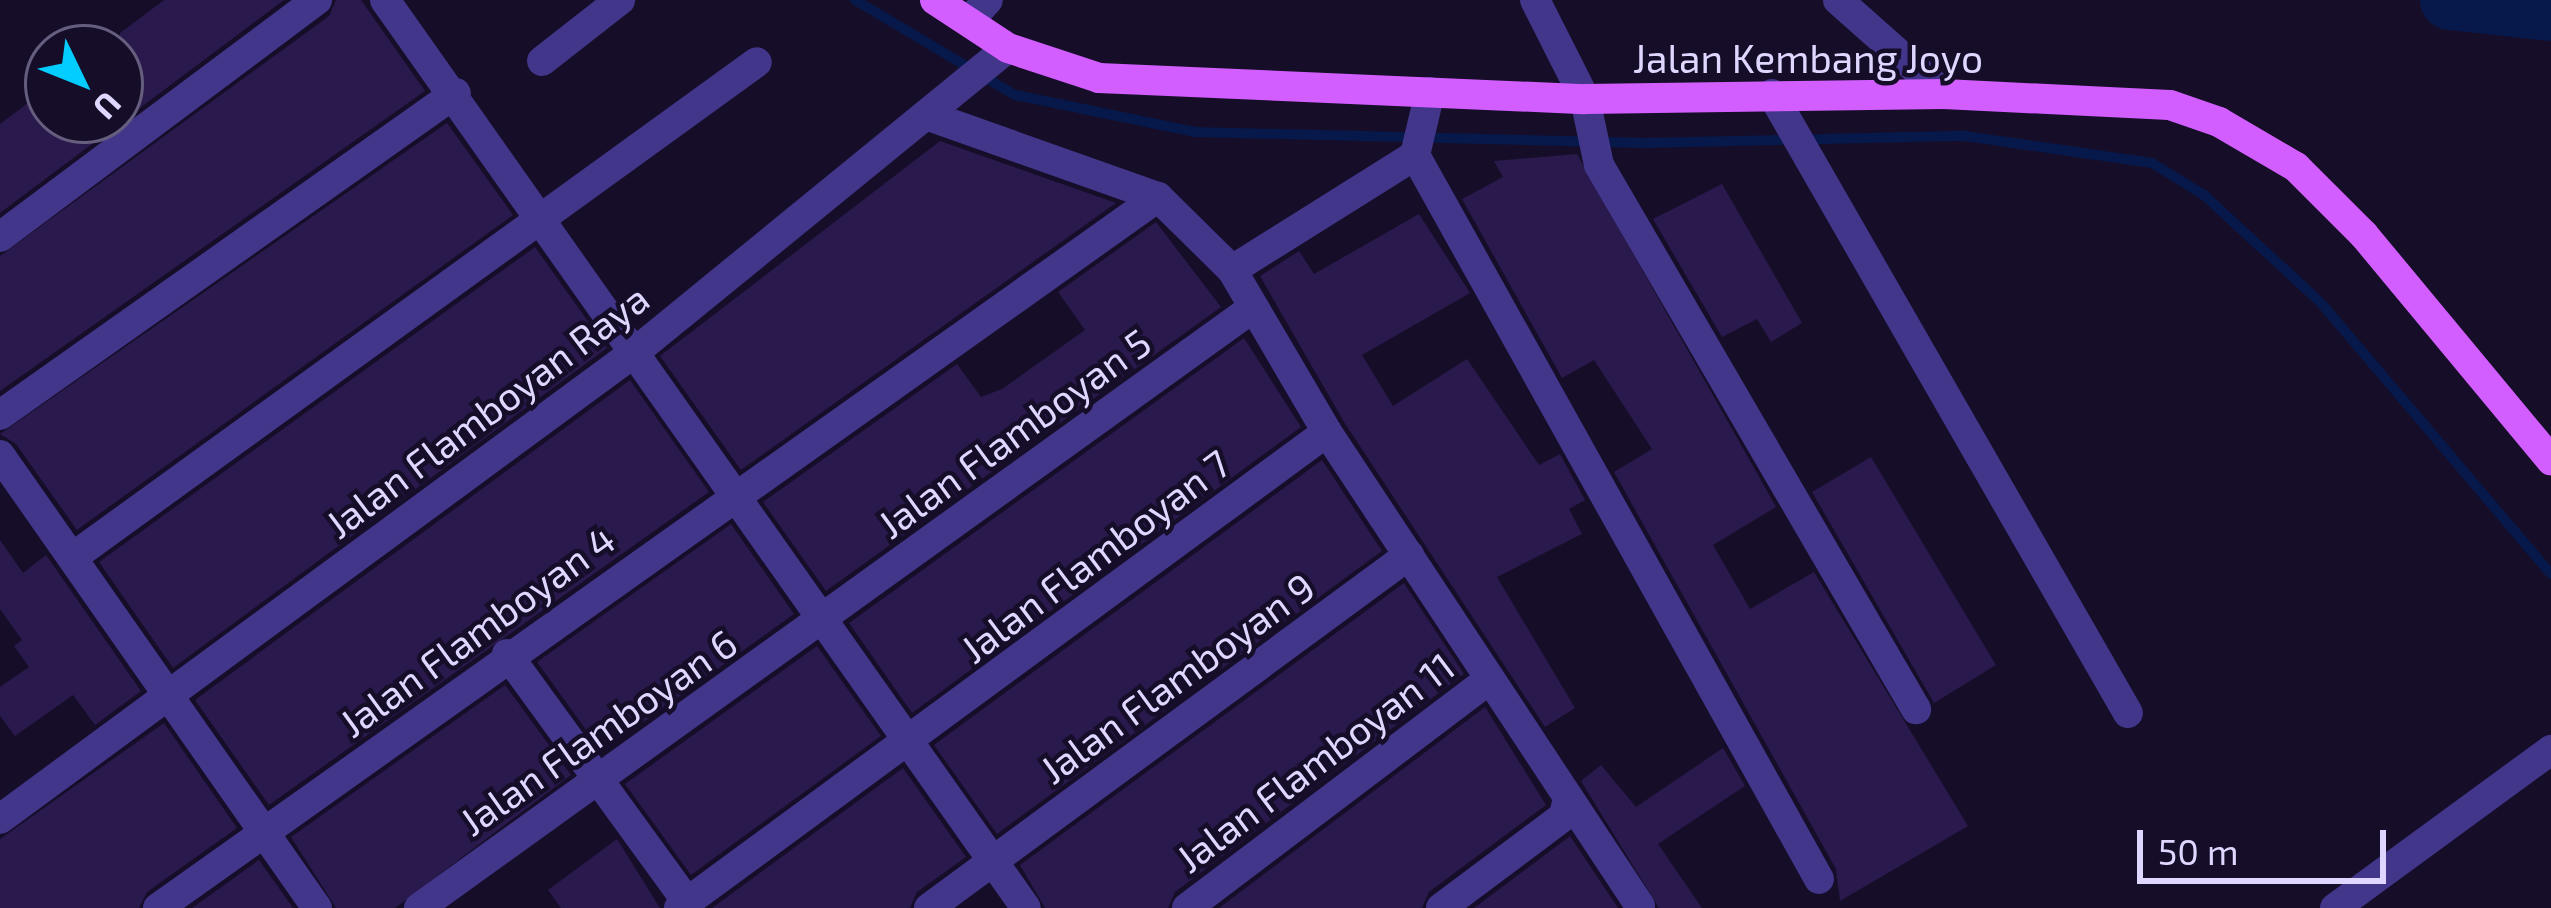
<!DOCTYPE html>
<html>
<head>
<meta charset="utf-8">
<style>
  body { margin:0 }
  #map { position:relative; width:2551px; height:908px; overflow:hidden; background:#160e29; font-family:"Exo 2",sans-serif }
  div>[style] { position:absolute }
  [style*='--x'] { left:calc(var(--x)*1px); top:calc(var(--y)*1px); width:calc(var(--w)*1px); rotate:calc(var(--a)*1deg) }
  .stream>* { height:10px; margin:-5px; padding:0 5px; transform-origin:5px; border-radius:5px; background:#07184a }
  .river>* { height:60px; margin:-30px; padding:0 30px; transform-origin:30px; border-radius:30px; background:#07184a }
  .building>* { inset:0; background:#29194c }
  .minor>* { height:30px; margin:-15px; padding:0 15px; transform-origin:15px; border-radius:15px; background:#42368b }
  .primary>* { height:30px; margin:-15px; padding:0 15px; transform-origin:15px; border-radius:15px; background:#d35eff }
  span { translate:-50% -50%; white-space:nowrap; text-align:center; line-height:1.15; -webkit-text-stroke:9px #160e29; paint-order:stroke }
  .street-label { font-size:39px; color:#dfd7ff }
  .north { position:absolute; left:24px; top:24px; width:120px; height:120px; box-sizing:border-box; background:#160e29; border:3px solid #665e7f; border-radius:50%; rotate:133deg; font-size:33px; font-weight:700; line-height:48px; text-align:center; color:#dfd7ff }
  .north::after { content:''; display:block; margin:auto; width:42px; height:54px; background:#03ccff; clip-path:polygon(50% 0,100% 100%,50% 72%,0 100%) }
  .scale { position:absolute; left:2137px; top:830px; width:249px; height:54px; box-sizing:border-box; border:6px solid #dfd7ff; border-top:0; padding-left:15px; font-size:36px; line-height:42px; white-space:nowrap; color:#dfd7ff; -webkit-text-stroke:9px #160e29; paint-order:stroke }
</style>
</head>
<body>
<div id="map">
  <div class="stream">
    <div style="--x:855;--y:0;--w:186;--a:30.7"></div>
    <div style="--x:1015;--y:95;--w:184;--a:11.6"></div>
    <div style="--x:1195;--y:132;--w:451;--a:1.4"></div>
    <div style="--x:1646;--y:143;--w:319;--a:-1.3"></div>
    <div style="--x:1965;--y:136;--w:189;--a:8.2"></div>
    <div style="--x:2152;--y:163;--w:61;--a:31.6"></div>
    <div style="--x:2204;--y:195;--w:159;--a:42.7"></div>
    <div style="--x:2321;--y:303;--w:355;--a:49.7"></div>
  </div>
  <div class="river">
    <div style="--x:2450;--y:0;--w:102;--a:6.2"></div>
  </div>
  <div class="building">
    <div style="clip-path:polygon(164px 0,284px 0,0 213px,0 124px,48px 88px,48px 120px,120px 120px,120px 33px)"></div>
    <div style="clip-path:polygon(336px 0,361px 0,425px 91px,0 391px,0 256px,329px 16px)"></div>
    <div style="clip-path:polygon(447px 123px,513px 215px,77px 530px,16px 444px,0 434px)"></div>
    <div style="clip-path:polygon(940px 141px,1116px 203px,741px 470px,660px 356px)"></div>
    <div style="clip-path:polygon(1577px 154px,1776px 507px,1713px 545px,1750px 609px,1814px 572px,1968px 826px,1840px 901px,1836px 869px,1614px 472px,1652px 449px,1594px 360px,1562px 378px,1462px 199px,1503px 177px,1494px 161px)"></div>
    <div style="clip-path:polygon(1722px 184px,1802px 323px,1771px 342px,1757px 319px,1722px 337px,1653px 219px)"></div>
    <div style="clip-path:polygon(1419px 214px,1470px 293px,1362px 355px,1393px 406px,1467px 359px,1539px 465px,1560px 454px,1585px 500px,1569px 509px,1582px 534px,1497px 577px,1575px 708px,1545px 727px,1344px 422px,1260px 276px,1299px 251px,1314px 274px)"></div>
    <div style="clip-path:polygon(1156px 222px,1221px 307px,826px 591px,763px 502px,957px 364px,981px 397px,1002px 389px,1085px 330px,1058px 292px)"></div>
    <div style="clip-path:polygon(535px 247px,607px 348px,173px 668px,99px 562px)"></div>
    <div style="clip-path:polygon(1244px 338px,1301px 427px,912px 713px,849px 623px)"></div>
    <div style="clip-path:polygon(630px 380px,709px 492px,269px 805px,195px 700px)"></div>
    <div style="clip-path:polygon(1871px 457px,1996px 665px,1934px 703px,1812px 492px)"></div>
    <div style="clip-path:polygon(1322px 460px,1382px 551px,997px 834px,934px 745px)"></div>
    <div style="clip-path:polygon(731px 524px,794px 614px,602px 752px,537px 662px)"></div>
    <div style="clip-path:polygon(0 540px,23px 573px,46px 555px,141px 691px,95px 725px,73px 695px,15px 736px,0 716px,0 687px,29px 667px,14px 646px,22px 640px,0 609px)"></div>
    <div style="clip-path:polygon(1404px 583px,1464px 674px,1175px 892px,1168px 908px,1045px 908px,1020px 865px)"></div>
    <div style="clip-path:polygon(817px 646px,881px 736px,691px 875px,625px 784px)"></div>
    <div style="clip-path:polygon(505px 685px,571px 775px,395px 908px,336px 908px,291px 837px)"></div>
    <div style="clip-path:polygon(1485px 707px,1546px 805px,1429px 892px,1422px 908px,1219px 908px)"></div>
    <div style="clip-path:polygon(164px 723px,237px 828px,147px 892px,139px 908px,0 908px,0 839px)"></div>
    <div style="clip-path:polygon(1723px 748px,1745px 786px,1658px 844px,1702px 908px,1659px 908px,1581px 781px,1601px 765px,1636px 807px)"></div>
    <div style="clip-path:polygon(903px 768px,966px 857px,917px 892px,910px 908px,712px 908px)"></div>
    <div style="clip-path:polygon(1570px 836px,1618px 908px,1474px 908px)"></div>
    <div style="clip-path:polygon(617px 839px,660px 908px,561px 908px,548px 890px)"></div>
    <div style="clip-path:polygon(259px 860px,293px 908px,192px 908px)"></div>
  </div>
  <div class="minor">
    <div style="--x:385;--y:0;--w:1111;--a:54.78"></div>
    <div style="--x:1535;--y:0;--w:111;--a:63.2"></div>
    <div style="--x:1585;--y:99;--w:67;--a:78"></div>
    <div style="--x:1599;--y:165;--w:630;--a:59.77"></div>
    <div style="--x:1838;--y:0;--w:142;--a:41.6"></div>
    <div style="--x:969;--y:21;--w:28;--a:-48"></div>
    <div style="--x:542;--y:61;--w:99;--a:-38"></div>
    <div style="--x:1430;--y:92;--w:65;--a:103.4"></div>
    <div style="--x:1415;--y:155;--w:829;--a:60.84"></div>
    <div style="--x:1772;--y:94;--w:714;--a:60.1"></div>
    <div style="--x:929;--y:116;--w:243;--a:19.5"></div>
    <div style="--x:1158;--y:197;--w:104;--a:44.6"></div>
    <div style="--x:1232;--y:270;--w:188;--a:59.6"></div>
    <div style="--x:1327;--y:432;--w:568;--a:56.56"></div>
    <div style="--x:0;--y:237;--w:396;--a:-36.8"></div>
    <div style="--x:1232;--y:270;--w:216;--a:-32.1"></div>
    <div style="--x:0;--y:415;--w:558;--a:-35.23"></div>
    <div style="--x:0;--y:455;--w:553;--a:55.02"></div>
    <div style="--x:73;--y:557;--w:844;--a:-35.89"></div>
    <div style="--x:507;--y:654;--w:306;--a:54"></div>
    <div style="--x:0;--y:819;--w:788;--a:-36.33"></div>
    <div style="--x:635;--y:352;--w:481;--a:-39.2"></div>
    <div style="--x:158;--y:908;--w:1227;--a:-35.41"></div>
    <div style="--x:419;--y:908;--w:1024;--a:-35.74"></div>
    <div style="--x:679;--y:908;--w:804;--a:-36.3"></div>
    <div style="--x:929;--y:908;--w:596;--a:-36.33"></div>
    <div style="--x:1187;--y:908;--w:380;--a:-37.1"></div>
    <div style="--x:1441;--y:908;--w:154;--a:-36.8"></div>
    <div style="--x:1564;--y:816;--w:19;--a:-78"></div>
    <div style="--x:2335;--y:908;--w:268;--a:-36.2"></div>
  </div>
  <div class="primary">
    <div style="--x:935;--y:0;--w:87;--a:33.3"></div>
    <div style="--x:1008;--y:48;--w:96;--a:18.2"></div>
    <div style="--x:1099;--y:78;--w:486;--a:2.5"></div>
    <div style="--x:1585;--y:99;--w:359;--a:-0.8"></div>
    <div style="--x:1944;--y:94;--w:226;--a:2.8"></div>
    <div style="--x:2170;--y:105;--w:52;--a:19.1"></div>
    <div style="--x:2219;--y:122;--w:89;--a:30.3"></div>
    <div style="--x:2296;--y:167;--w:96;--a:45"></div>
    <div style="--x:2364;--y:235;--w:293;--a:50.3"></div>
  </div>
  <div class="street-label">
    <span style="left:1808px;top:58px">Jalan Kembang Joyo</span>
    <span style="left:487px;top:411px;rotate:-37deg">Jalan Flamboyan Raya</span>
    <span style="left:1014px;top:433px;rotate:-36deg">Jalan Flamboyan 5</span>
    <span style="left:1095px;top:556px;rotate:-37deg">Jalan Flamboyan 7</span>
    <span style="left:477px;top:631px;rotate:-36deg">Jalan Flamboyan 4</span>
    <span style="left:1177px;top:678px;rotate:-36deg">Jalan Flamboyan 9</span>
    <span style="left:598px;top:732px;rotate:-35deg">Jalan Flamboyan 6</span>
    <span style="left:1315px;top:762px;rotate:-37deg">Jalan Flamboyan 11</span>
  </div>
  <div class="north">U</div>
  <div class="scale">50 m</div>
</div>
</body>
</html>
